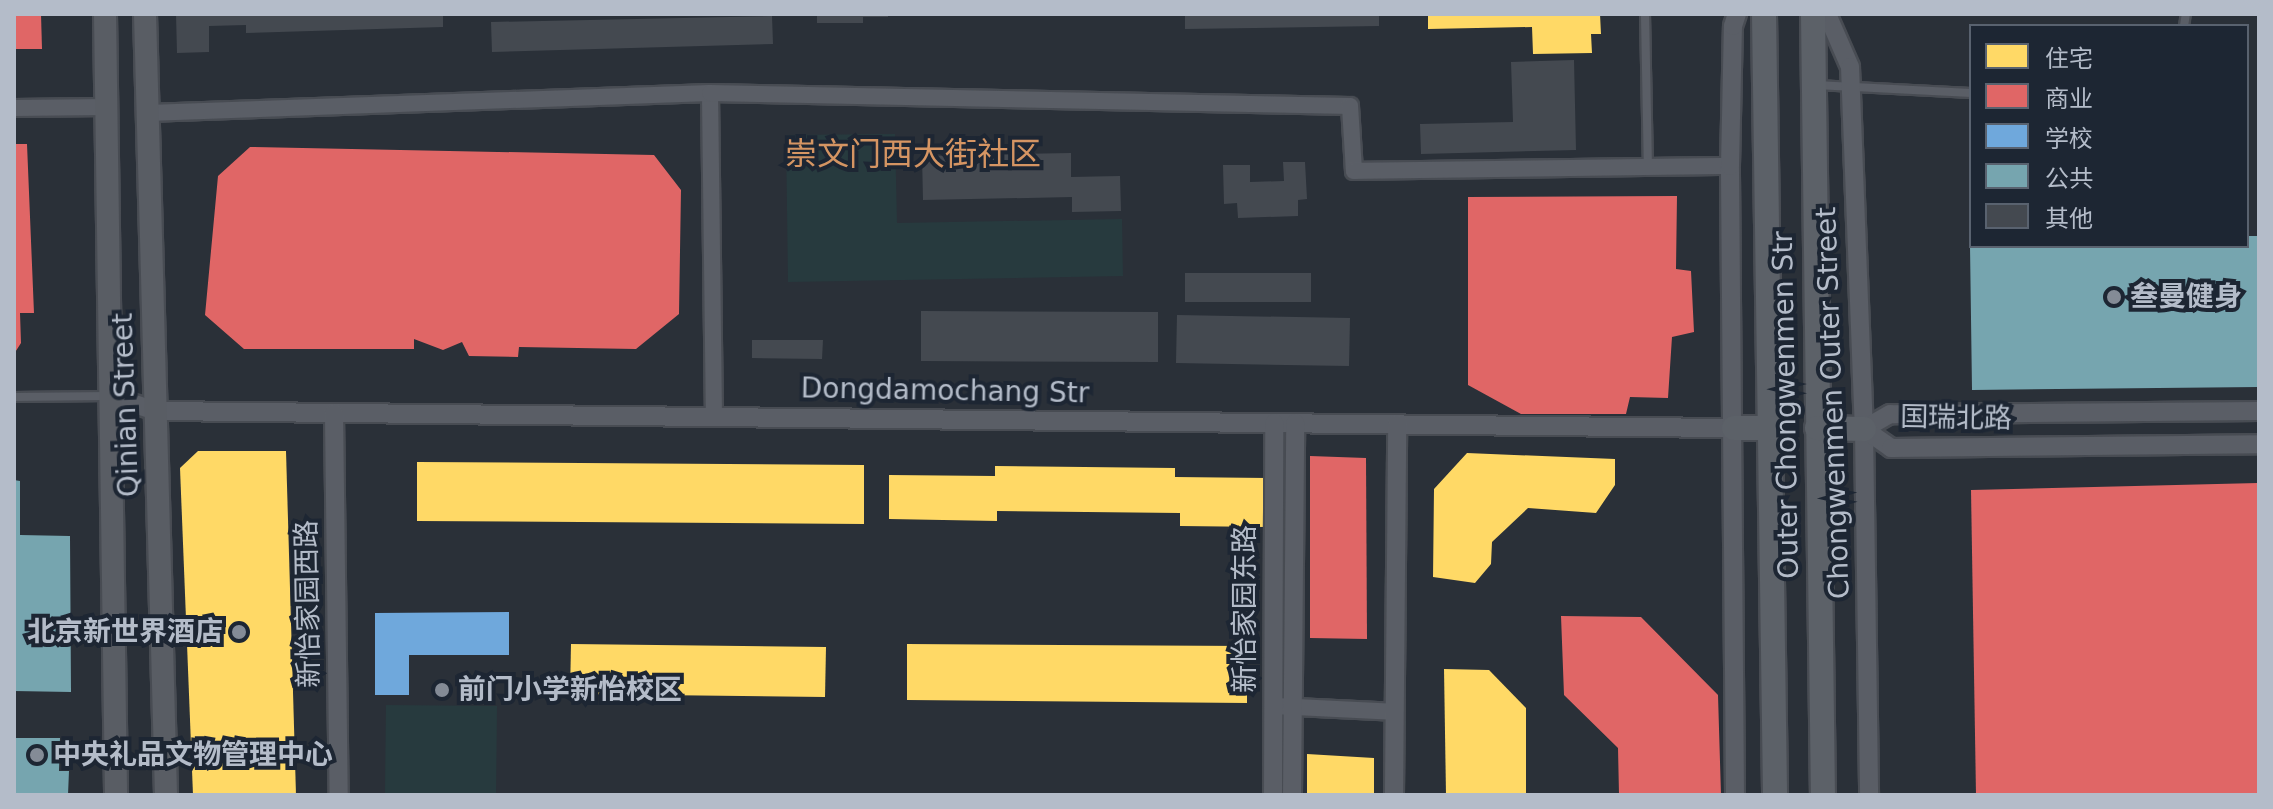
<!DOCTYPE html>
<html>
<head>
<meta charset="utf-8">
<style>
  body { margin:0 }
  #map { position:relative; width:2273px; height:809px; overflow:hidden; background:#2a3038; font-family:"DejaVu Sans","Noto Sans SC",sans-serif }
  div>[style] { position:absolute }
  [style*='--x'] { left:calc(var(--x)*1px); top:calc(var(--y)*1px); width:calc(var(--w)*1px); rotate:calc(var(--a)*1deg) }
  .green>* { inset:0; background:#273a3e }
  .homes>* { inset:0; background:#ffd966 }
  .shops>* { inset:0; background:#e06666 }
  .schools>* { inset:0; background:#6fa8dc }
  .public>* { inset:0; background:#76a5af }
  .building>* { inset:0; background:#444950 }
  .roads { filter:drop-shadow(2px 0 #484c53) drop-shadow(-2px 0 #484c53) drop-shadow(0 2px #484c53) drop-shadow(0 -2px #484c53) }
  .service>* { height:8px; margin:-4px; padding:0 4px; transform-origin:4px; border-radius:4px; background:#5a5e66 }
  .minor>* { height:16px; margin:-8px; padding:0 8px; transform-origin:8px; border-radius:8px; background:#5a5e66 }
  .tertiary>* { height:18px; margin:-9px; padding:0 9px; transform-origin:9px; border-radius:9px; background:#5a5e66 }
  .secondary>* { height:22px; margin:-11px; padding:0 11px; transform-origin:11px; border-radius:11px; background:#595d64 }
  .primary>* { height:24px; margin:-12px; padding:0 12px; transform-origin:12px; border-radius:12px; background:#5c6168 }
  .dots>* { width:22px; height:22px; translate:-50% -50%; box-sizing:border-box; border:4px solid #1d2633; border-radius:50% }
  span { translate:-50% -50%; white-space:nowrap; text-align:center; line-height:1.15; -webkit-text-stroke:8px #1d2633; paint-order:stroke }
  .poi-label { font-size:28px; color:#b4bcc9; font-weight:700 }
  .left { translate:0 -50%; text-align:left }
  .right { translate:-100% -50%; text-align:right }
  .street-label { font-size:28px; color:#b4bcc9 }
  .quarter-label { font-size:32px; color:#d59563 }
  .frame { position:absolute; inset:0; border:16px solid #b4bcc9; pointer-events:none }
  .legend { position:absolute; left:1969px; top:24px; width:280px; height:224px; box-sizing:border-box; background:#1d2633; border:2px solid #59626f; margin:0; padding:10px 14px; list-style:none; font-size:24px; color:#b4bcc9 }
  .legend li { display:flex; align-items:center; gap:16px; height:40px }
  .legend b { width:40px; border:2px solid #59626f }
</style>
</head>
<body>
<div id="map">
  <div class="green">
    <div style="clip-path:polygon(895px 134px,897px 223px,1122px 219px,1123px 276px,788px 282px,786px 135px)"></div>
    <div style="clip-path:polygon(386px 705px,497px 706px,496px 795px,385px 795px)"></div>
  </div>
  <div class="homes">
    <div style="clip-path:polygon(1428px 14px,1600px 14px,1601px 34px,1591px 34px,1592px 53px,1533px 54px,1532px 27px,1428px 29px)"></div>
    <div style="clip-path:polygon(198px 451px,286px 451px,296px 795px,193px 795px,180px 468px)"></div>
    <div style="clip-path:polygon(1467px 453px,1615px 459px,1615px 485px,1596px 513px,1528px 508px,1492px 542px,1491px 564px,1475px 583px,1433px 577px,1434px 489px)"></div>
    <div style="clip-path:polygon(417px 462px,864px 465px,864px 524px,417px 521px)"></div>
    <div style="clip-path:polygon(995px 466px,1175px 468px,1175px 477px,1268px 478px,1267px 527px,1180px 526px,1180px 513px,997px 511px,997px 521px,889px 519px,889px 475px,995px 476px)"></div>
    <div style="clip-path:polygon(571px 644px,826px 647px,825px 697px,570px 694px)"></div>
    <div style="clip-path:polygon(907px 644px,1247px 646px,1247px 703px,907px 700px)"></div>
    <div style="clip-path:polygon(1444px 669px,1489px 670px,1526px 708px,1526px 795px,1446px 795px)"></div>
    <div style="clip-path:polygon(1307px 754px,1374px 758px,1374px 795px,1307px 795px)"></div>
  </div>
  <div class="shops">
    <div style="clip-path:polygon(14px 14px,41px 14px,42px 49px,14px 49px)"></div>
    <div style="clip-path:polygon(14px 144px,27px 144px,34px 313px,20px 313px,21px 343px,14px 354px)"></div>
    <div style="clip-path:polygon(250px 147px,654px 155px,681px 190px,679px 314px,636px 349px,519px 347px,518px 357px,469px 356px,462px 342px,443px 350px,414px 339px,414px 349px,244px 349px,205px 315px,218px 176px)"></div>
    <div style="clip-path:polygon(1677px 196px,1676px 269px,1691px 271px,1694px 332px,1672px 337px,1668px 398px,1630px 397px,1626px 414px,1521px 414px,1468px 385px,1468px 197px)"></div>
    <div style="clip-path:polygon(1310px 456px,1366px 458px,1367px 639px,1310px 638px)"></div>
    <div style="clip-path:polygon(2258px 483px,2259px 795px,1976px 795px,1971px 490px)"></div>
    <div style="clip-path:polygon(1561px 616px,1641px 617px,1718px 695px,1721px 795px,1619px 795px,1618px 748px,1564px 695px)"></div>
  </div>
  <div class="schools">
    <div style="clip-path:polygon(509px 612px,509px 655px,409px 655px,409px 695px,375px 695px,375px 613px)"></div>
  </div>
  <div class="public">
    <div style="clip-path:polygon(2247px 236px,2259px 236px,2259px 387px,1972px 390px,1970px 246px,2247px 246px)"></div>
    <div style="clip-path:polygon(14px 480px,20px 481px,20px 535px,70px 536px,71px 692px,14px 691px)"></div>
    <div style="clip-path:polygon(14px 738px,60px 738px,59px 771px,69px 771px,68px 795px,14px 795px)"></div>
  </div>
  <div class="building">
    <div style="clip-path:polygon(176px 14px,443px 14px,443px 27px,246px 33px,246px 25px,209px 26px,209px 52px,177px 53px)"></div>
    <div style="clip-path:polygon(817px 14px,888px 14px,888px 17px,863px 17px,863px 23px,817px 23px)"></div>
    <div style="clip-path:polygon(1185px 14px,1379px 14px,1379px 26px,1185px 29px)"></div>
    <div style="clip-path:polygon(772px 16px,773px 44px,492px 52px,491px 22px)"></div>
    <div style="clip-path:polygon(1574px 60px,1576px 150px,1421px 154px,1420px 124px,1513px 122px,1511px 62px)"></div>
    <div style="clip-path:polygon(1071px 153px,1071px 177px,1120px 176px,1121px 211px,1072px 212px,1072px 197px,923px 200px,922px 156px)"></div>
    <div style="clip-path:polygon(1283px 162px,1305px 162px,1307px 199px,1298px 200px,1298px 216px,1238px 218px,1237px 203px,1224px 204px,1223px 165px,1250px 165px,1250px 182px,1284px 181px)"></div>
    <div style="clip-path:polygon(1185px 273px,1311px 273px,1311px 302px,1185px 302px)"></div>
    <div style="clip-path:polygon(921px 311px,1158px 312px,1158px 362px,921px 361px)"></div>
    <div style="clip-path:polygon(1177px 315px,1350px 318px,1349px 366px,1176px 363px)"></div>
    <div style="clip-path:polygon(752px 340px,823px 340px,822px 359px,752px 358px)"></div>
  </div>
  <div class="roads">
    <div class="service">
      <div style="--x:1645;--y:14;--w:153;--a:88.9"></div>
      <div style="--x:2184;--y:26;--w:12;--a:-81"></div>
      <div style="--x:1816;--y:85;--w:155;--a:3"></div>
      <div style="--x:14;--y:397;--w:95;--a:-0.6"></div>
    </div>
    <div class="minor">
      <div style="--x:710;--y:93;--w:324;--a:89.3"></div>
      <div style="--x:14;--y:108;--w:93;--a:-0.6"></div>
      <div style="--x:148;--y:113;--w:562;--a:-2.04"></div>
      <div style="--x:710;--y:93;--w:640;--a:1.16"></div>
      <div style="--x:1350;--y:106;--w:65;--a:86.5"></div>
      <div style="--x:1354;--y:171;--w:376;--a:-0.8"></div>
      <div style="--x:1273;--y:706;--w:122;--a:2.8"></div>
    </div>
    <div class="tertiary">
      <div style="--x:1827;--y:14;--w:58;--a:66.5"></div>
      <div style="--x:1850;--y:67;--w:362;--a:87.8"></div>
      <div style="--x:1864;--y:429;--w:366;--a:89.2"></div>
      <div style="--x:110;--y:396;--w:48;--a:18.1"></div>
      <div style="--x:156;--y:411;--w:1578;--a:0.62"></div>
      <div style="--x:2259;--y:411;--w:369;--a:179.5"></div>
      <div style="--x:1890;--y:414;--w:30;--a:150"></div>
      <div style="--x:1864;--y:429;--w:33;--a:35"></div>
      <div style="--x:1891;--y:448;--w:368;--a:-0.6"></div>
      <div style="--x:334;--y:413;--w:382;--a:89.3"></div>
      <div style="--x:1273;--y:795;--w:372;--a:-89.8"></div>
      <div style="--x:1292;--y:795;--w:372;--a:-89.5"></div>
      <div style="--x:1394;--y:795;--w:371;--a:-89.5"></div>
      <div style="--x:1735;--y:795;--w:629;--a:-90.46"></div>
      <div style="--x:1730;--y:166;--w:140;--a:-88.8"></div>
      <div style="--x:1733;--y:26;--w:13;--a:-72"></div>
    </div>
    <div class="secondary">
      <div style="--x:105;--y:14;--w:781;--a:89.19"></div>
      <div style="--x:145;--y:14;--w:781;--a:88.46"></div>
    </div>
    <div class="primary">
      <div style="--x:1764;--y:14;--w:781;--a:89.19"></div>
      <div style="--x:1813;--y:14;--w:781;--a:89.27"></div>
      <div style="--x:1734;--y:428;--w:36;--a:0"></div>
      <div style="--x:1817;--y:428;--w:47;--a:1.2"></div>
    </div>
  </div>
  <div class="dots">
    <div style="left:2114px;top:297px;background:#848b96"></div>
    <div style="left:239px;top:632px;background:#848b96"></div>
    <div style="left:442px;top:690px;background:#848b96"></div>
    <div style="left:37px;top:755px;background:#848b96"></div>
  </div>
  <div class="poi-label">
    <span class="left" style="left:2130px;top:297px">叁曼健身</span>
    <span class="right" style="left:223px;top:632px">北京新世界酒店</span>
    <span class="left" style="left:458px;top:690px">前门小学新怡校区</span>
    <span class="left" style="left:53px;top:755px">中央礼品文物管理中心</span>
  </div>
  <div class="street-label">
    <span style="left:945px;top:391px;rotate:1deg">Dongdamochang Str</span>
    <span style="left:1833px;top:403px;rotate:-92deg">Chongwenmen Outer Street</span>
    <span style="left:126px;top:405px;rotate:-92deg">Qinian Street</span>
    <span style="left:1786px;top:405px;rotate:-91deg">Outer Chongwenmen Str</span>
    <span style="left:1956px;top:418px;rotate:1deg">国瑞北路</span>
    <span style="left:308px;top:604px;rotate:-91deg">新怡家园西路</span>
    <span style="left:1245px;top:609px;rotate:-90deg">新怡家园东路</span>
  </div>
  <div class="quarter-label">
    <span style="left:913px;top:154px">崇文门西大街社区</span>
  </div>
  <div class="frame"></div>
  <ul class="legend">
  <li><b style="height:22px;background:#ffd966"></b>住宅</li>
  <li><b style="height:22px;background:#e06666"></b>商业</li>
  <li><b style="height:22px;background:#6fa8dc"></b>学校</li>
  <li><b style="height:22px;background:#76a5af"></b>公共</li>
  <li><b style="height:22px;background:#444950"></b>其他</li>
  </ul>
</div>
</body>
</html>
